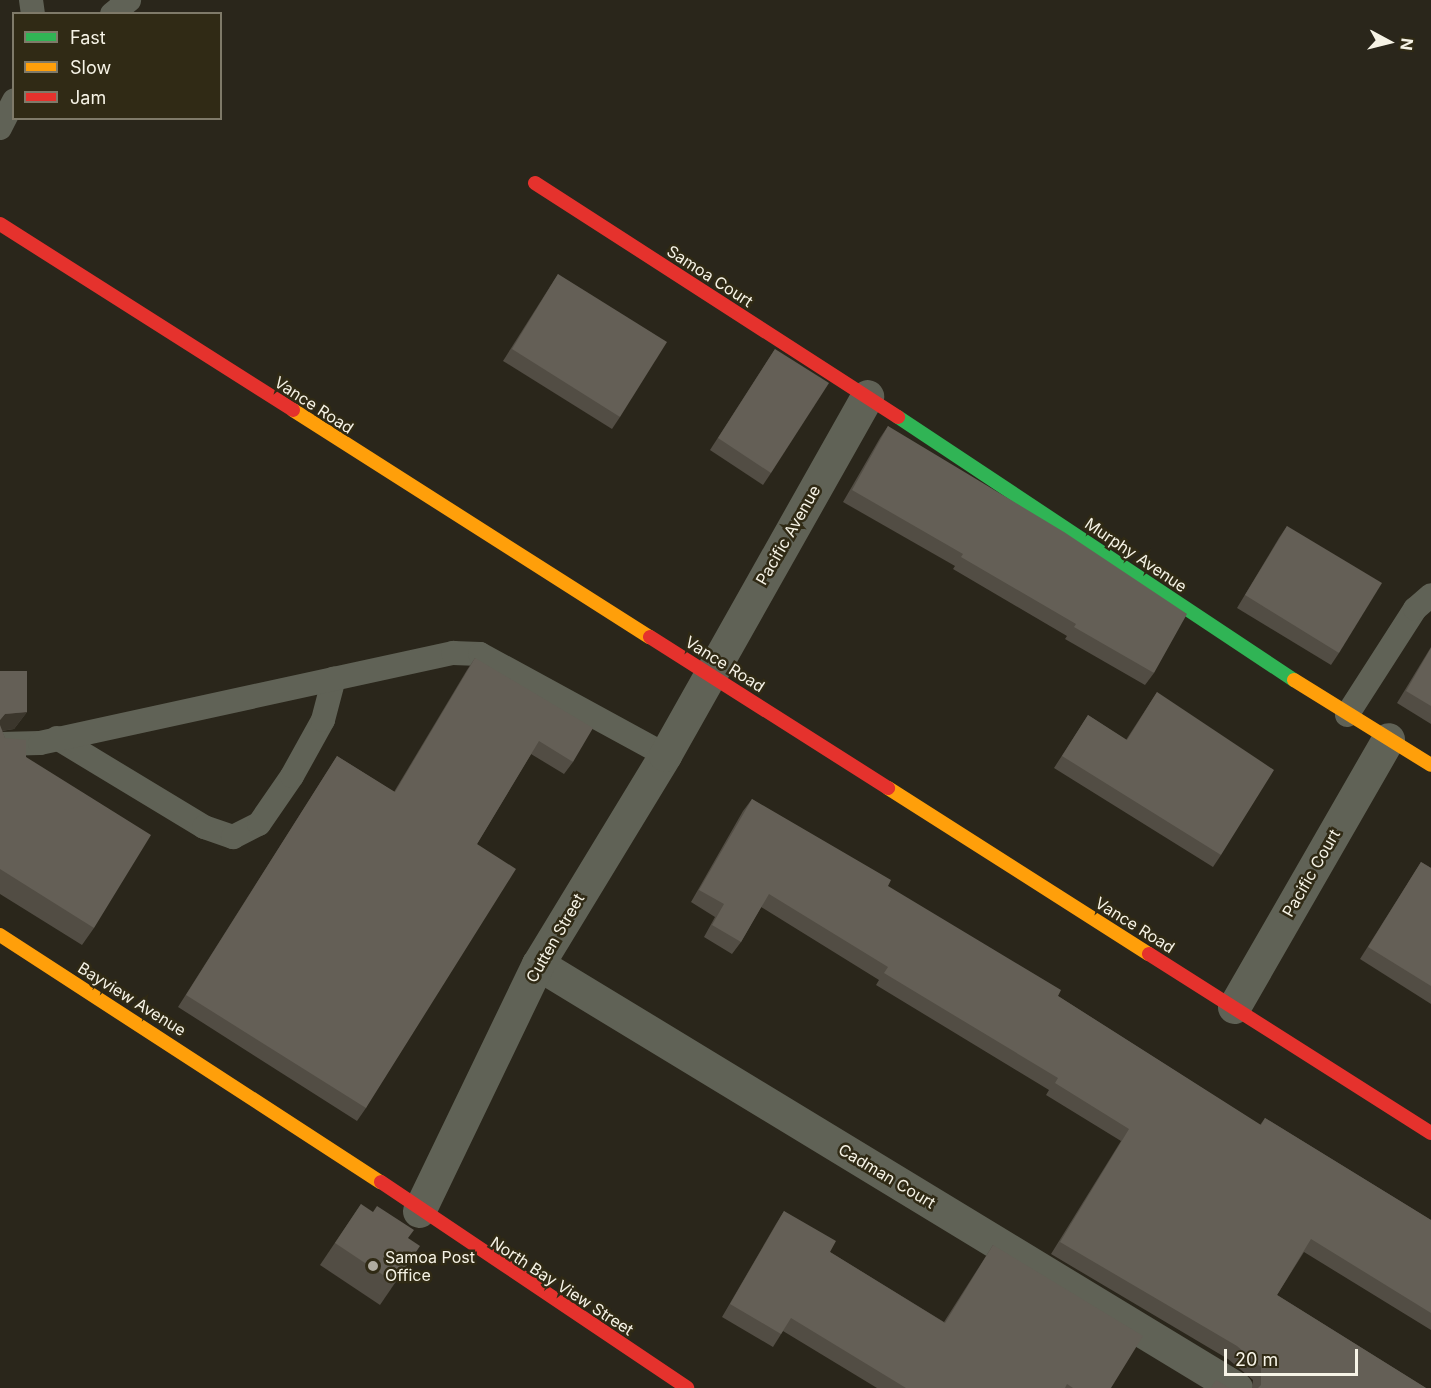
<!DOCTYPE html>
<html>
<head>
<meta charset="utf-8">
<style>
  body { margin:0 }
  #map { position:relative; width:1431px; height:1388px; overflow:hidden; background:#2a261b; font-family:Inter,sans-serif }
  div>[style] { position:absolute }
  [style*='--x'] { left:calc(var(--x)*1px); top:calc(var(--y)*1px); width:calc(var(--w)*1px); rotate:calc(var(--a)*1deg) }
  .lane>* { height:24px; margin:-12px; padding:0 12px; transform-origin:12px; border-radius:12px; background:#606256 }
  .street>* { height:33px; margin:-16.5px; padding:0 16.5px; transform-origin:16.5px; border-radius:16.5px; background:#606256 }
  .fast>* { height:14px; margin:-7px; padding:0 7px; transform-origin:7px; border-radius:7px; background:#30b455 }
  .slow>* { height:14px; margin:-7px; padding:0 7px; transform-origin:7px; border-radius:7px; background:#ff9f0a }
  .jam>* { height:14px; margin:-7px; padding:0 7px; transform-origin:7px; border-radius:7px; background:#e5322d }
  .wall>* { inset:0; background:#524d44 }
  .shaded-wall>* { inset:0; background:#3b362c }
  .building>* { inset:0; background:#645f56 }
  .dots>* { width:16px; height:16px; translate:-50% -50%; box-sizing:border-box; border:3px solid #302a15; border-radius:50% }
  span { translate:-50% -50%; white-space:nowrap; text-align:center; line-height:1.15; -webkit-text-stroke:5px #302a15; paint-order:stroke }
  .street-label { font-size:16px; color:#f6f3e6 }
  .poi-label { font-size:16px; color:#f6f3e6 }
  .left { translate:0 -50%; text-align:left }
  .legend { position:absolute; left:12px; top:12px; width:210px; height:108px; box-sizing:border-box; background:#302a15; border:2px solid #7f7a69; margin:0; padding:8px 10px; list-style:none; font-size:18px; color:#f6f3e6 }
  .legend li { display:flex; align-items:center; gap:12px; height:30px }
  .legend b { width:30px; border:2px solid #7f7a69 }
  .north { position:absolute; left:1359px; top:12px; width:60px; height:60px; -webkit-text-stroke:4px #302a15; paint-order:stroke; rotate:97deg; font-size:16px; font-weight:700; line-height:24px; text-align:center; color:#f6f3e6 }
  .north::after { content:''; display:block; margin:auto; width:21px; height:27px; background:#f6f3e6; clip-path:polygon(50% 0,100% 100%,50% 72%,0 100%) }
  .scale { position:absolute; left:1224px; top:1349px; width:134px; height:27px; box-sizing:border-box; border:3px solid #f6f3e6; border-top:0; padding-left:8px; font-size:18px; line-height:21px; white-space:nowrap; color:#f6f3e6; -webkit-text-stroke:4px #302a15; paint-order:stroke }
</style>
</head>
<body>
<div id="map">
  <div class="lane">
    <div style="--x:31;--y:0;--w:14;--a:82"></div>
    <div style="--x:112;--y:14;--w:22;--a:-39"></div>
    <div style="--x:0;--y:128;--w:31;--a:-63"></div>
    <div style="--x:1347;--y:715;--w:126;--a:-57.3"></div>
    <div style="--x:1415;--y:609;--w:21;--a:-41"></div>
    <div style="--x:57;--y:738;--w:172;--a:31.2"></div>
    <div style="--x:204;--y:827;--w:31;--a:19"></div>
    <div style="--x:233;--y:837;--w:29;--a:-27"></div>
    <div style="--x:259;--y:824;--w:58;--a:-55.5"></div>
    <div style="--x:292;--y:776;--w:64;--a:-61"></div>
    <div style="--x:323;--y:720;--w:43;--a:-75.3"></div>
    <div style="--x:0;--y:744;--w:40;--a:-1.4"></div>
    <div style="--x:40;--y:743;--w:423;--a:-12.3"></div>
    <div style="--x:453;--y:653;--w:27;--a:2"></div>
    <div style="--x:480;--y:654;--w:211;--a:28.6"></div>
  </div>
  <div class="street">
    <div style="--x:538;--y:964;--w:817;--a:31.28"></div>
    <div style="--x:1234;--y:1007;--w:309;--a:-60.1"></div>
    <div style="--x:419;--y:1211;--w:274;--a:-64.3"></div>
    <div style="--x:538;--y:964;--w:245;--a:-58.7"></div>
    <div style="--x:665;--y:755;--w:412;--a:-60.6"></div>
  </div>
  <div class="fast">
    <div style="--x:898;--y:417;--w:475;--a:33.6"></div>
  </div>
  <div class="slow">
    <div style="--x:293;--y:410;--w:423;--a:32.5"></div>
    <div style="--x:1294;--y:680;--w:161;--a:31.8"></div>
    <div style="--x:888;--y:788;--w:309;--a:32.5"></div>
    <div style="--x:0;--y:935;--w:454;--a:33"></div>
  </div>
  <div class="jam">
    <div style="--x:535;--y:183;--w:432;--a:32.8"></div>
    <div style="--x:0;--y:224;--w:347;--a:32.4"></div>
    <div style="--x:650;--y:637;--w:282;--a:32.4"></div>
    <div style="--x:1149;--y:954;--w:334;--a:32.4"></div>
    <div style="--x:381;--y:1182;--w:369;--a:33.9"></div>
  </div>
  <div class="wall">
    <div style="clip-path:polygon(558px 274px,620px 417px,612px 429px,503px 361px)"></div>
    <div style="clip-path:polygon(775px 349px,771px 473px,763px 485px,710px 450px)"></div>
    <div style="clip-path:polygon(888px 426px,1154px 673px,1145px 685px,1065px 639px,1067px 636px,953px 569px,955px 566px,843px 502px,880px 438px)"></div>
    <div style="clip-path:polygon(1287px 526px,1339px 653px,1331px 665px,1237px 608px,1279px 538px)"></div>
    <div style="clip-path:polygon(1431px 647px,1431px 724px,1397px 703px)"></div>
    <div style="clip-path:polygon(475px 658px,573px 762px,564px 774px,531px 754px,477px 844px,366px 1108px,357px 1121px,178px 1007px,337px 756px,394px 792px,467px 670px)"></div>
    <div style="clip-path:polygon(0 671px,27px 712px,14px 729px,2px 731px,5px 738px,26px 757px,94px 928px,82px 945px,0 894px)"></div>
    <div style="clip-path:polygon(1157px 692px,1221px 855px,1213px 867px,1054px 768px,1088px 715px,1126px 740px)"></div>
    <div style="clip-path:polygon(752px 799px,1058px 996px,1260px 1125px,1265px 1118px,1431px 1220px,1431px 1330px,1304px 1252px,1277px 1295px,1426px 1388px,1252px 1388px,1253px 1380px,1228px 1359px,1051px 1254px,1121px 1141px,1046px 1095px,1049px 1090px,876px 985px,879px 980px,761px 907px,741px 942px,732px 954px,704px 937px,715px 917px,691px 902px,743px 811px)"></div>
    <div style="clip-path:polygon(1421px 862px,1431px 868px,1431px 1004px,1360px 959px)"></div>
    <div style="clip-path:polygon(361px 1204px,395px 1283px,380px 1305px,320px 1265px)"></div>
    <div style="clip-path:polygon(784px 1211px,830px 1252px,944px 1322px,993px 1245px,1111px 1388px,877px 1388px,783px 1331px,773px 1347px,722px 1317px,776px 1224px)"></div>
  </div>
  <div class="shaded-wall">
    <div style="clip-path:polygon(27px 712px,14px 729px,0 731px,0 720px,5px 714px)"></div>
  </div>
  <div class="building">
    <div style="clip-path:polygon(558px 274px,667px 342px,620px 417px,512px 349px)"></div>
    <div style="clip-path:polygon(775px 349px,829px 383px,771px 473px,718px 438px)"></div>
    <div style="clip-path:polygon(888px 426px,1064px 532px,1187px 614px,1154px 673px,1074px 627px,1076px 624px,961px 557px,963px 554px,852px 490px)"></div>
    <div style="clip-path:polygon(1287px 526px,1382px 583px,1339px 653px,1245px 595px)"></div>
    <div style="clip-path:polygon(1431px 648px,1431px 706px,1406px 691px)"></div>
    <div style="clip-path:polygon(475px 658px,593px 728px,573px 762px,539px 741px,477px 844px,516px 869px,366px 1108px,186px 995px,337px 756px,395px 792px)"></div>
    <div style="clip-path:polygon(0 671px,27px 671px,27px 712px,5px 714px,0 720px)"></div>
    <div style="clip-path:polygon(1157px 692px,1274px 770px,1221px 855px,1062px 756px,1088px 715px,1127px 740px)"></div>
    <div style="clip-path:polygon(0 725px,5px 738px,26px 740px,26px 757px,151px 835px,94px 928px,0 869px)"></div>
    <div style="clip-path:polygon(752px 799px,891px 880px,888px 886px,1061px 990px,1058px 996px,1261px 1125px,1265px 1118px,1431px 1220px,1431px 1313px,1311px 1239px,1277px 1295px,1426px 1388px,1258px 1388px,1261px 1385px,1261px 1367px,1237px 1346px,1060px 1242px,1129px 1129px,1055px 1083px,1058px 1078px,884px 973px,888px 967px,769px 894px,741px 942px,712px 925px,724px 904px,699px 890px)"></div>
    <div style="clip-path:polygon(1421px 862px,1431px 868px,1431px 986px,1368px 947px)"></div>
    <div style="clip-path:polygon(361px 1204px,373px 1212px,377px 1206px,414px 1230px,408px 1238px,420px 1246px,395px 1283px,335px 1243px)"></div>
    <div style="clip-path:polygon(784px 1211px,836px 1241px,830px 1252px,945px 1323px,993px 1245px,1143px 1336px,1111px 1388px,1073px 1388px,1067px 1384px,1065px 1388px,906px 1388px,791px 1318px,781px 1334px,730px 1304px)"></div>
    <div style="clip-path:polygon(1216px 1380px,1229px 1388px,1211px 1388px)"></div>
  </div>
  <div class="dots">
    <div style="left:373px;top:1266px;background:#afab9f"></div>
  </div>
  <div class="street-label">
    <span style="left:710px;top:276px;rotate:33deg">Samoa Court</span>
    <span style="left:314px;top:405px;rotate:33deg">Vance Road</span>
    <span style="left:788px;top:535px;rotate:-60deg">Pacific Avenue</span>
    <span style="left:1136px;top:555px;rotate:34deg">Murphy Avenue</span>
    <span style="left:725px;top:664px;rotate:32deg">Vance Road</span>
    <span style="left:1311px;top:873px;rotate:-60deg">Pacific Court</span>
    <span style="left:1135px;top:925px;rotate:32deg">Vance Road</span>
    <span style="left:555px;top:938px;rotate:-60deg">Cutten Street</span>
    <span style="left:132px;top:999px;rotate:32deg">Bayview Avenue</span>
    <span style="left:887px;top:1176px;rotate:31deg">Cadman Court</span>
    <span style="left:562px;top:1286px;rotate:33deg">North Bay View Street</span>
  </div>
  <div class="poi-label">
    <span class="left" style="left:385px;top:1266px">Samoa Post<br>Office</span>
  </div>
  <ul class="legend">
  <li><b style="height:8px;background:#30b455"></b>Fast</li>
  <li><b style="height:8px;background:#ff9f0a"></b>Slow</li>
  <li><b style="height:8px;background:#e5322d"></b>Jam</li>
  </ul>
  <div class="north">N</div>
  <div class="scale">20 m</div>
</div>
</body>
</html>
